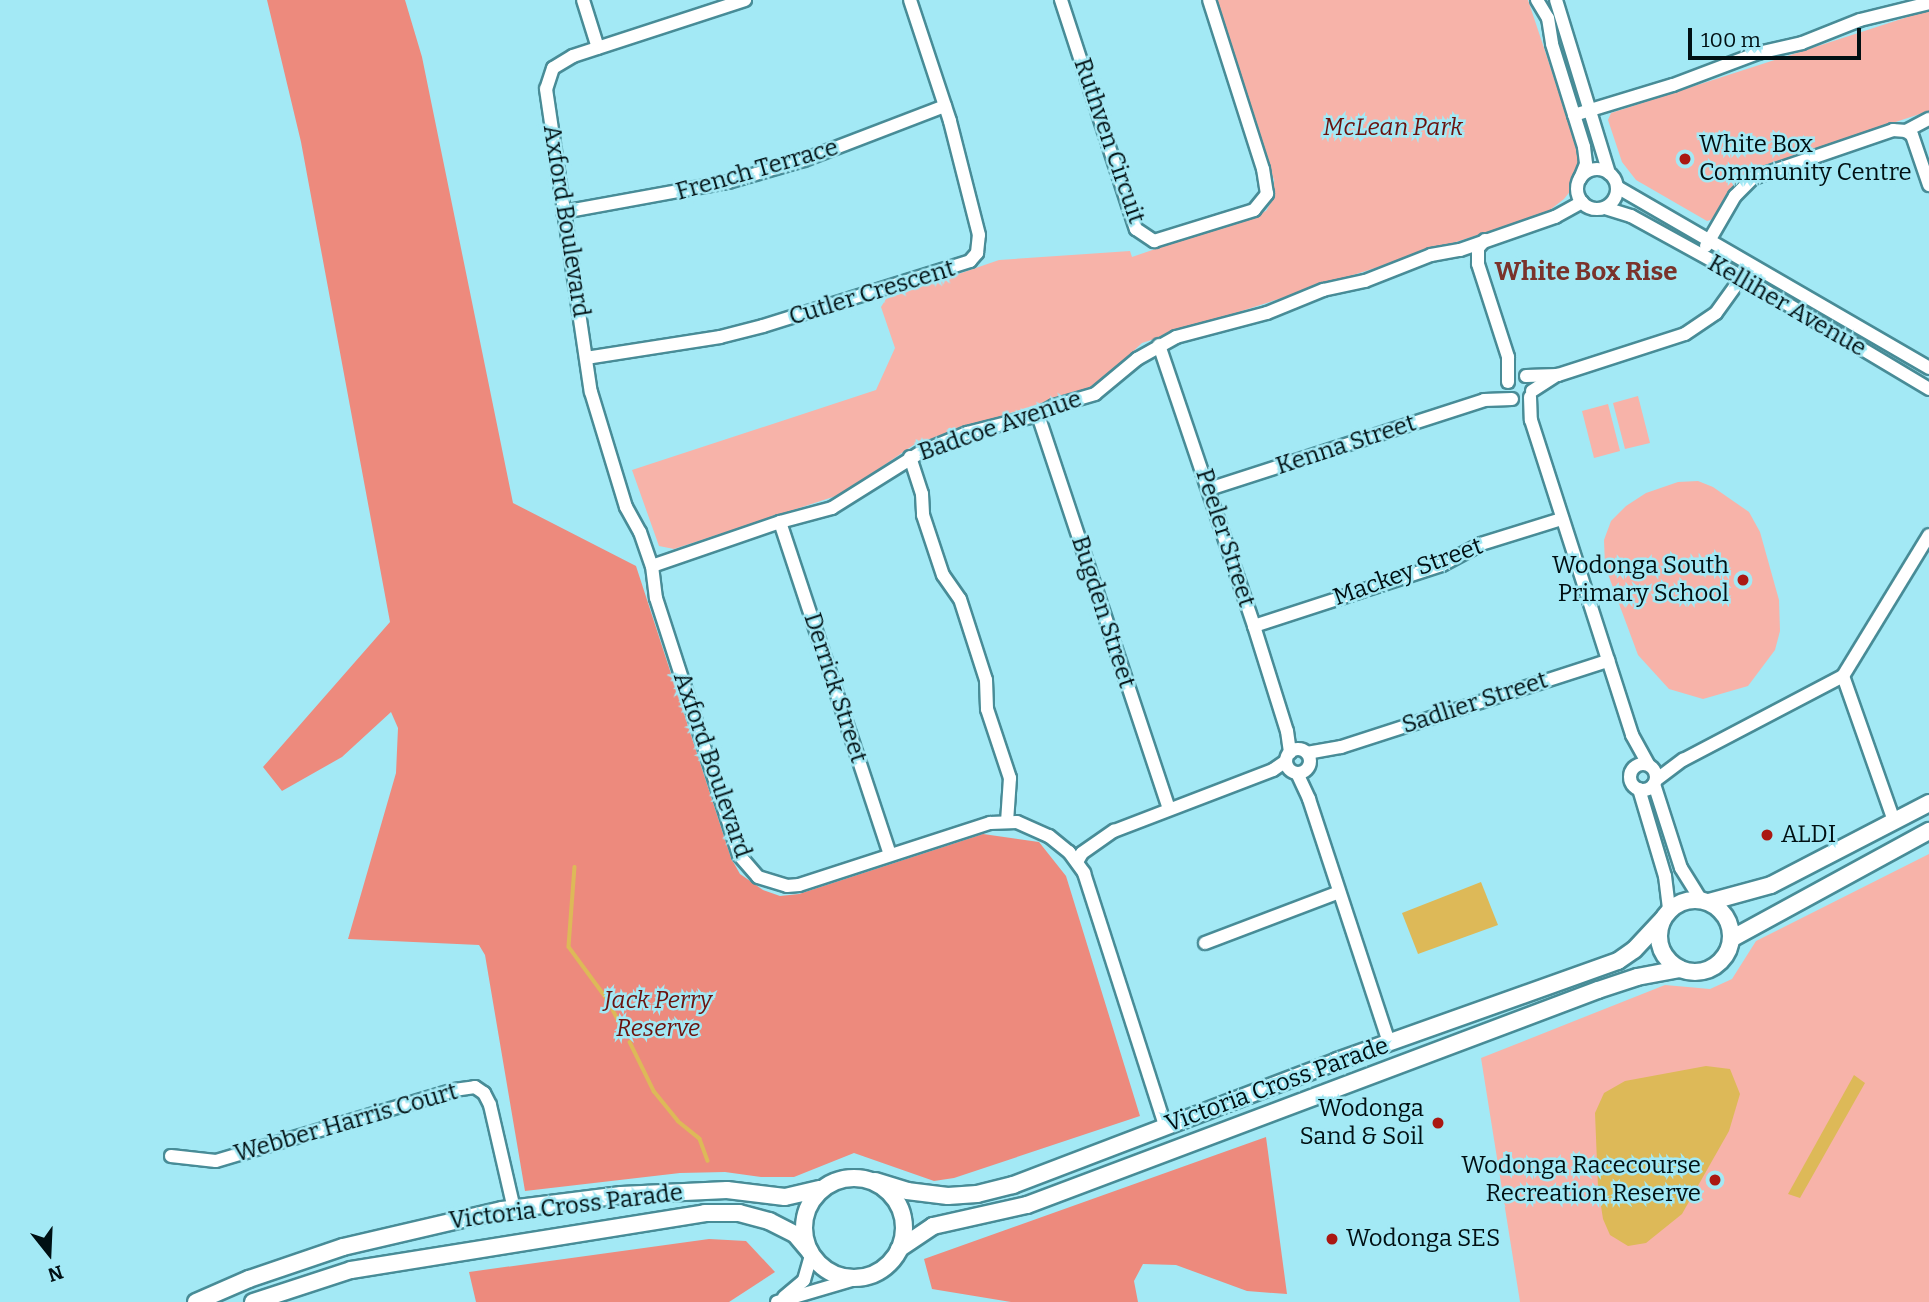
<!DOCTYPE html>
<html>
<head>
<meta charset="utf-8">
<style>
  body { margin:0 }
  #map { position:relative; width:1929px; height:1302px; overflow:hidden; background:#a3e9f5; font-family:Bitter,serif }
  div>[style] { position:absolute }
  [style*='--x'] { left:calc(var(--x)*1px); top:calc(var(--y)*1px); width:calc(var(--w)*1px); rotate:calc(var(--a)*1deg) }
  .green>* { inset:0; background:#f7b3a9 }
  .forest>* { inset:0; background:#ed8a7d }
  .water>* { inset:0; background:#ddb958 }
  .stream>* { height:3.5px; margin:-1.75px; padding:0 1.75px; transform-origin:1.75px; border-radius:1.75px; background:#ddb958 }
  .roads { filter:drop-shadow(2px 0 #488c97) drop-shadow(-2px 0 #488c97) drop-shadow(0 2px #488c97) drop-shadow(0 -2px #488c97) }
  .minor>* { height:12px; margin:-6px; padding:0 6px; transform-origin:6px; border-radius:6px; background:#fff }
  .minor>.ring { margin:-6px; padding:0; box-sizing:content-box; background:none; border:12px solid #fff; border-radius:50% }
  .major>* { height:16px; margin:-8px; padding:0 8px; transform-origin:8px; border-radius:8px; background:#fff }
  .major>.ring { margin:-8px; padding:0; box-sizing:content-box; background:none; border:16px solid #fff; border-radius:50% }
  .dots>* { width:19px; height:19px; translate:-50% -50%; box-sizing:border-box; border:4px solid #a3e9f5; border-radius:50% }
  span { translate:-50% -50%; white-space:nowrap; text-align:center; line-height:1.15; -webkit-text-stroke:5px #a3e9f5; paint-order:stroke }
  .park-label { font-size:24px; color:#6b120d; font-style:italic }
  .street-label { font-size:24px; color:#001013 }
  .poi-label { font-size:24px; color:#001013 }
  .left { translate:0 -50%; text-align:left }
  .right { translate:-100% -50%; text-align:right }
  .neighbourhood-label { font-size:26px; color:#7a332b; font-weight:700 }
  .north { position:absolute; left:14px; top:1218px; width:70px; height:70px; -webkit-text-stroke:5px #a3e9f5; paint-order:stroke; rotate:162deg; font-size:19px; font-weight:700; line-height:28px; text-align:center; color:#001013 }
  .north::after { content:''; display:block; margin:auto; width:24px; height:32px; background:#001013; clip-path:polygon(50% 0,100% 100%,50% 72%,0 100%) }
  .scale { position:absolute; left:1688px; top:28px; width:173px; height:32px; box-sizing:border-box; border:4px solid #001013; border-top:0; padding-left:9px; font-size:21px; line-height:24px; white-space:nowrap; color:#001013; -webkit-text-stroke:5px #a3e9f5; paint-order:stroke }
</style>
</head>
<body>
<div id="map">
  <div class="green">
    <div style="clip-path:polygon(1216px 0,1528px 0,1577px 147px,1579px 166px,1572px 189px,1564px 199px,1546px 213px,1142px 343px,1097px 385px,915px 444px,842px 494px,674px 549px,659px 546px,632px 470px,876px 390px,895px 348px,881px 307px,886px 299px,999px 260px,1130px 251px,1132px 257px,1266px 211px,1274px 197px,1274px 180px)"></div>
    <div style="clip-path:polygon(1929px 10px,1929px 111px,1750px 170px,1737px 181px,1714px 219px,1707px 221px,1636px 180px,1622px 162px,1608px 120px,1611px 113px)"></div>
    <div style="clip-path:polygon(1638px 396px,1650px 443px,1625px 449px,1613px 403px)"></div>
    <div style="clip-path:polygon(1608px 404px,1620px 451px,1594px 458px,1582px 411px)"></div>
    <div style="clip-path:polygon(1698px 481px,1713px 487px,1749px 512px,1760px 532px,1779px 600px,1780px 631px,1775px 650px,1748px 686px,1703px 699px,1669px 689px,1638px 655px,1605px 566px,1604px 540px,1611px 521px,1626px 506px,1646px 493px,1678px 482px)"></div>
    <div style="clip-path:polygon(1929px 854px,1929px 1302px,1520px 1302px,1481px 1058px,1665px 985px,1710px 989px,1732px 979px,1756px 941px)"></div>
  </div>
  <div class="forest">
    <div style="clip-path:polygon(267px 0,405px 0,422px 57px,513px 503px,636px 566px,731px 858px,740px 874px,763px 890px,780px 896px,799px 894px,983px 834px,1039px 842px,1066px 876px,1140px 1116px,954px 1178px,934px 1181px,854px 1153px,794px 1177px,761px 1177px,725px 1172px,680px 1173px,525px 1191px,485px 955px,479px 945px,348px 939px,396px 773px,398px 728px,391px 712px,342px 757px,282px 791px,263px 767px,390px 622px,301px 142px)"></div>
    <div style="clip-path:polygon(1266px 1137px,1287px 1294px,1247px 1291px,1176px 1265px,1143px 1264px,1134px 1281px,1138px 1302px,1011px 1302px,932px 1289px,924px 1259px)"></div>
    <div style="clip-path:polygon(709px 1239px,746px 1241px,775px 1272px,729px 1302px,476px 1302px,469px 1272px)"></div>
  </div>
  <div class="water">
    <div style="clip-path:polygon(1481px 882px,1498px 925px,1418px 954px,1402px 913px)"></div>
    <div style="clip-path:polygon(1706px 1066px,1730px 1069px,1740px 1094px,1729px 1131px,1682px 1214px,1646px 1243px,1628px 1246px,1610px 1235px,1603px 1219px,1598px 1187px,1595px 1113px,1604px 1093px,1625px 1081px)"></div>
    <div style="clip-path:polygon(1854px 1075px,1865px 1083px,1800px 1198px,1788px 1194px)"></div>
  </div>
  <div class="stream">
    <div style="--x:575;--y:867;--w:80;--a:94.3"></div>
    <div style="--x:569;--y:947;--w:66;--a:53.7"></div>
    <div style="--x:608;--y:1000;--w:35;--a:63"></div>
    <div style="--x:630;--y:1042;--w:55;--a:63.9"></div>
    <div style="--x:654;--y:1091;--w:38;--a:51"></div>
    <div style="--x:678;--y:1121;--w:28;--a:39"></div>
    <div style="--x:700;--y:1139;--w:23;--a:70"></div>
  </div>
  <div class="roads">
    <div class="minor">
      <div style="--x:583;--y:0;--w:50;--a:72.6"></div>
      <div style="--x:745;--y:0;--w:181;--a:162"></div>
      <div style="--x:573;--y:56;--w:23;--a:149"></div>
      <div style="--x:553;--y:68;--w:22;--a:108"></div>
      <div style="--x:546;--y:89;--w:306;--a:81.6"></div>
      <div style="--x:591;--y:392;--w:120;--a:73.1"></div>
      <div style="--x:626;--y:507;--w:29;--a:61"></div>
      <div style="--x:640;--y:532;--w:36;--a:71"></div>
      <div style="--x:652;--y:566;--w:32;--a:83"></div>
      <div style="--x:656;--y:598;--w:270;--a:72.1"></div>
      <div style="--x:739;--y:855;--w:29;--a:49"></div>
      <div style="--x:758;--y:877;--w:30;--a:17"></div>
      <div style="--x:787;--y:886;--w:12;--a:-5"></div>
      <div style="--x:799;--y:885;--w:201;--a:-18"></div>
      <div style="--x:990;--y:823;--w:27;--a:-2"></div>
      <div style="--x:1017;--y:822;--w:35;--a:24"></div>
      <div style="--x:1049;--y:836;--w:26;--a:39"></div>
      <div style="--x:1069;--y:852;--w:26;--a:54"></div>
      <div style="--x:1084;--y:873;--w:266;--a:72.2"></div>
      <div style="--x:1061;--y:0;--w:241;--a:71.9"></div>
      <div style="--x:1136;--y:229;--w:22;--a:34"></div>
      <div style="--x:1154;--y:241;--w:105;--a:-17.2"></div>
      <div style="--x:1254;--y:210;--w:21;--a:-51"></div>
      <div style="--x:1267;--y:194;--w:25;--a:-99"></div>
      <div style="--x:1263;--y:169;--w:177;--a:-107.7"></div>
      <div style="--x:1537;--y:0;--w:21;--a:59"></div>
      <div style="--x:1548;--y:18;--w:26;--a:81"></div>
      <div style="--x:1552;--y:44;--w:108;--a:72.7"></div>
      <div style="--x:1584;--y:147;--w:17;--a:83"></div>
      <div style="--x:1586;--y:164;--w:16;--a:112"></div>
      <div style="--x:1556;--y:0;--w:181;--a:73"></div>
      <div style="--x:1574;--y:115;--w:103;--a:-16.9"></div>
      <div style="--x:1673;--y:85;--w:91;--a:-20.6"></div>
      <div style="--x:1758;--y:53;--w:45;--a:-12.8"></div>
      <div style="--x:1802;--y:43;--w:62;--a:-21.6"></div>
      <div style="--x:1860;--y:20;--w:71;--a:-13.8"></div>
      <div style="--x:1906;--y:131;--w:26;--a:-28"></div>
      <div class="ring" style="left:1577px;top:169px;width:28px;height:28px"></div>
      <div style="--x:1617;--y:187;--w:361;--a:30.1"></div>
      <div style="--x:1605;--y:208;--w:27;--a:17"></div>
      <div style="--x:1631;--y:216;--w:127;--a:28.8"></div>
      <div style="--x:1742;--y:277;--w:218;--a:30.9"></div>
      <div style="--x:563;--y:212;--w:168;--a:-10.3"></div>
      <div style="--x:728;--y:182;--w:79;--a:-16.1"></div>
      <div style="--x:804;--y:160;--w:151;--a:-21"></div>
      <div style="--x:1485;--y:240;--w:11;--a:131"></div>
      <div style="--x:1478;--y:248;--w:16;--a:90"></div>
      <div style="--x:1478;--y:264;--w:98;--a:72.1"></div>
      <div style="--x:1508;--y:357;--w:25;--a:90"></div>
      <div style="--x:1706;--y:246;--w:58;--a:-59.9"></div>
      <div style="--x:1735;--y:196;--w:25;--a:-45"></div>
      <div style="--x:1753;--y:178;--w:148;--a:-18.9"></div>
      <div style="--x:1893;--y:130;--w:13;--a:4"></div>
      <div style="--x:1906;--y:131;--w:7;--a:34"></div>
      <div style="--x:1912;--y:135;--w:53;--a:71.2"></div>
      <div style="--x:1159;--y:345;--w:297;--a:71.3"></div>
      <div style="--x:1254;--y:626;--w:110;--a:72.6"></div>
      <div style="--x:1287;--y:731;--w:22;--a:82"></div>
      <div style="--x:586;--y:358;--w:136;--a:-8.9"></div>
      <div style="--x:720;--y:337;--w:44;--a:-14.3"></div>
      <div style="--x:763;--y:326;--w:217;--a:-17.4"></div>
      <div style="--x:970;--y:261;--w:11;--a:-49"></div>
      <div style="--x:977;--y:253;--w:18;--a:-84"></div>
      <div style="--x:979;--y:235;--w:118;--a:-104.3"></div>
      <div style="--x:950;--y:121;--w:127;--a:-108.3"></div>
      <div style="--x:1526;--y:376;--w:32;--a:-2"></div>
      <div style="--x:1558;--y:375;--w:133;--a:-17.9"></div>
      <div style="--x:1685;--y:334;--w:37;--a:-34"></div>
      <div style="--x:1716;--y:313;--w:44;--a:-54.2"></div>
      <div style="--x:1532;--y:391;--w:30;--a:-33"></div>
      <div style="--x:1530;--y:397;--w:23;--a:88"></div>
      <div style="--x:1531;--y:420;--w:331;--a:72.2"></div>
      <div style="--x:1632;--y:735;--w:33;--a:61"></div>
      <div style="--x:1038;--y:415;--w:415;--a:71.6"></div>
      <div style="--x:910;--y:457;--w:39;--a:72"></div>
      <div style="--x:922;--y:494;--w:21;--a:87"></div>
      <div style="--x:923;--y:515;--w:63;--a:71.6"></div>
      <div style="--x:943;--y:575;--w:29;--a:55"></div>
      <div style="--x:960;--y:599;--w:85;--a:72.2"></div>
      <div style="--x:986;--y:680;--w:29;--a:88"></div>
      <div style="--x:987;--y:709;--w:73;--a:71.6"></div>
      <div style="--x:1010;--y:778;--w:44;--a:93.9"></div>
      <div style="--x:1209;--y:489;--w:289;--a:-17.9"></div>
      <div style="--x:1484;--y:400;--w:28;--a:-2"></div>
      <div style="--x:780;--y:522;--w:350;--a:71.7"></div>
      <div style="--x:652;--y:566;--w:135;--a:-19"></div>
      <div style="--x:780;--y:522;--w:54;--a:-15.1"></div>
      <div style="--x:832;--y:508;--w:107;--a:-32.1"></div>
      <div style="--x:923;--y:451;--w:48;--a:-22.2"></div>
      <div style="--x:967;--y:433;--w:73;--a:-14.2"></div>
      <div style="--x:1038;--y:415;--w:18;--a:-29"></div>
      <div style="--x:1054;--y:406;--w:43;--a:-16.3"></div>
      <div style="--x:1095;--y:394;--w:55;--a:-39.8"></div>
      <div style="--x:1137;--y:359;--w:45;--a:-29.4"></div>
      <div style="--x:1176;--y:337;--w:94;--a:-14.8"></div>
      <div style="--x:1267;--y:313;--w:61;--a:-22.3"></div>
      <div style="--x:1323;--y:290;--w:43;--a:-12.1"></div>
      <div style="--x:1365;--y:281;--w:71;--a:-21.5"></div>
      <div style="--x:1431;--y:255;--w:29;--a:-10"></div>
      <div style="--x:1460;--y:250;--w:101;--a:-19.2"></div>
      <div style="--x:1555;--y:217;--w:31;--a:-29"></div>
      <div style="--x:1254;--y:626;--w:198;--a:-18"></div>
      <div style="--x:1442;--y:565;--w:44;--a:-28.3"></div>
      <div style="--x:1481;--y:544;--w:85;--a:-17.2"></div>
      <div style="--x:1843;--y:676;--w:154;--a:70.6"></div>
      <div class="ring" style="left:1286px;top:749px;width:12px;height:12px"></div>
      <div style="--x:1307;--y:753;--w:35;--a:-10"></div>
      <div style="--x:1341;--y:747;--w:281;--a:-17.9"></div>
      <div class="ring" style="left:1630px;top:764px;width:14px;height:14px"></div>
      <div style="--x:1297;--y:773;--w:29;--a:65"></div>
      <div style="--x:1309;--y:799;--w:257;--a:71.8"></div>
      <div style="--x:1656;--y:780;--w:34;--a:-37"></div>
      <div style="--x:1683;--y:760;--w:181;--a:-27.7"></div>
      <div style="--x:1843;--y:676;--w:165;--a:-58.6"></div>
      <div style="--x:1654;--y:784;--w:88;--a:72.2"></div>
      <div style="--x:1681;--y:868;--w:38;--a:58"></div>
      <div style="--x:1639;--y:789;--w:91;--a:73.4"></div>
      <div style="--x:1665;--y:876;--w:35;--a:83"></div>
      <div style="--x:1077;--y:862;--w:10;--a:-61"></div>
      <div style="--x:1082;--y:853;--w:39;--a:-35"></div>
      <div style="--x:1114;--y:831;--w:170;--a:-21"></div>
      <div style="--x:1273;--y:770;--w:16;--a:-35"></div>
      <div style="--x:1205;--y:943;--w:143;--a:-20.8"></div>
      <div style="--x:171;--y:1156;--w:45;--a:6.3"></div>
      <div style="--x:216;--y:1161;--w:248;--a:-16.6"></div>
      <div style="--x:454;--y:1090;--w:21;--a:-8"></div>
      <div style="--x:475;--y:1087;--w:11;--a:34"></div>
      <div style="--x:484;--y:1093;--w:13;--a:63"></div>
      <div style="--x:490;--y:1105;--w:107;--a:77"></div>
      <div style="--x:784;--y:1297;--w:26;--a:-40"></div>
      <div style="--x:804;--y:1280;--w:26;--a:-74"></div>
      <div style="--x:777;--y:1302;--w:78;--a:-16.3"></div>
    </div>
    <div class="major">
      <div class="ring" style="left:1659px;top:900px;width:56px;height:56px"></div>
      <div style="--x:1709;--y:902;--w:64;--a:-15.3"></div>
      <div style="--x:1771;--y:885;--w:178;--a:-27.4"></div>
      <div style="--x:1731;--y:939;--w:226;--a:-28.6"></div>
      <div class="ring" style="left:804px;top:1178px;width:84px;height:84px"></div>
      <div style="--x:875;--y:1181;--w:34;--a:17"></div>
      <div style="--x:907;--y:1191;--w:41;--a:7"></div>
      <div style="--x:948;--y:1196;--w:29;--a:-4"></div>
      <div style="--x:977;--y:1194;--w:37;--a:-14"></div>
      <div style="--x:1013;--y:1185;--w:347;--a:-20.9"></div>
      <div style="--x:1337;--y:1061;--w:298;--a:-19.6"></div>
      <div style="--x:1618;--y:961;--w:19;--a:-35"></div>
      <div style="--x:1634;--y:950;--w:42;--a:-46.9"></div>
      <div style="--x:899;--y:1249;--w:41;--a:-34.1"></div>
      <div style="--x:933;--y:1226;--w:96;--a:-12.6"></div>
      <div style="--x:1027;--y:1205;--w:610;--a:-20.63"></div>
      <div style="--x:1598;--y:990;--w:41;--a:-18.4"></div>
      <div style="--x:1637;--y:977;--w:44;--a:-10.5"></div>
      <div style="--x:196;--y:1302;--w:58;--a:-23.5"></div>
      <div style="--x:249;--y:1279;--w:99;--a:-18.8"></div>
      <div style="--x:343;--y:1247;--w:163;--a:-13.1"></div>
      <div style="--x:502;--y:1210;--w:120;--a:-7.2"></div>
      <div style="--x:621;--y:1195;--w:106;--a:-2.7"></div>
      <div style="--x:727;--y:1190;--w:58;--a:6.9"></div>
      <div style="--x:785;--y:1197;--w:36;--a:-13"></div>
      <div style="--x:253;--y:1302;--w:103;--a:-18.1"></div>
      <div style="--x:351;--y:1270;--w:359;--a:-9.1"></div>
      <div style="--x:705;--y:1213;--w:34;--a:0"></div>
      <div style="--x:739;--y:1213;--w:31;--a:15"></div>
      <div style="--x:769;--y:1221;--w:29;--a:27"></div>
      <div style="--x:795;--y:1234;--w:23;--a:50"></div>
    </div>
  </div>
  <div class="dots">
    <div style="left:1685px;top:159px;background:#aa1812"></div>
    <div style="left:1743px;top:580px;background:#aa1812"></div>
    <div style="left:1767px;top:835px;background:#aa1812"></div>
    <div style="left:1438px;top:1123px;background:#aa1812"></div>
    <div style="left:1715px;top:1180px;background:#aa1812"></div>
    <div style="left:1332px;top:1239px;background:#aa1812"></div>
  </div>
  <div class="park-label">
    <span style="left:1393px;top:128px">McLean Park</span>
    <span style="left:658px;top:1015px">Jack Perry<br>Reserve</span>
  </div>
  <div class="street-label">
    <span style="left:1109px;top:141px;rotate:71deg">Ruthven Circuit</span>
    <span style="left:757px;top:170px;rotate:-16deg">French Terrace</span>
    <span style="left:566px;top:221px;rotate:81deg">Axford Boulevard</span>
    <span style="left:872px;top:293px;rotate:-17deg">Cutler Crescent</span>
    <span style="left:1787px;top:306px;rotate:30deg">Kelliher Avenue</span>
    <span style="left:1000px;top:426px;rotate:-19deg">Badcoe Avenue</span>
    <span style="left:1346px;top:445px;rotate:-18deg">Kenna Street</span>
    <span style="left:1225px;top:538px;rotate:72deg">Peeler Street</span>
    <span style="left:1408px;top:572px;rotate:-20deg">Mackey Street</span>
    <span style="left:1103px;top:612px;rotate:72deg">Bugden Street</span>
    <span style="left:835px;top:688px;rotate:72deg">Derrick Street</span>
    <span style="left:1475px;top:703px;rotate:-18deg">Sadlier Street</span>
    <span style="left:712px;top:765px;rotate:71deg">Axford Boulevard</span>
    <span style="left:1277px;top:1085px;rotate:-20deg">Victoria Cross Parade</span>
    <span style="left:346px;top:1123px;rotate:-16deg">Webber Harris Court</span>
    <span style="left:566px;top:1207px;rotate:-7deg">Victoria Cross Parade</span>
  </div>
  <div class="poi-label">
    <span class="left" style="left:1699px;top:159px">White Box<br>Community Centre</span>
    <span class="right" style="left:1729px;top:580px">Wodonga South<br>Primary School</span>
    <span class="left" style="left:1781px;top:835px">ALDI</span>
    <span class="right" style="left:1424px;top:1123px">Wodonga<br>Sand &amp; Soil</span>
    <span class="right" style="left:1701px;top:1180px">Wodonga Racecourse<br>Recreation Reserve</span>
    <span class="left" style="left:1346px;top:1239px">Wodonga SES</span>
  </div>
  <div class="neighbourhood-label">
    <span style="left:1586px;top:272px">White Box Rise</span>
  </div>
  <div class="north">N</div>
  <div class="scale">100 m</div>
</div>
</body>
</html>
